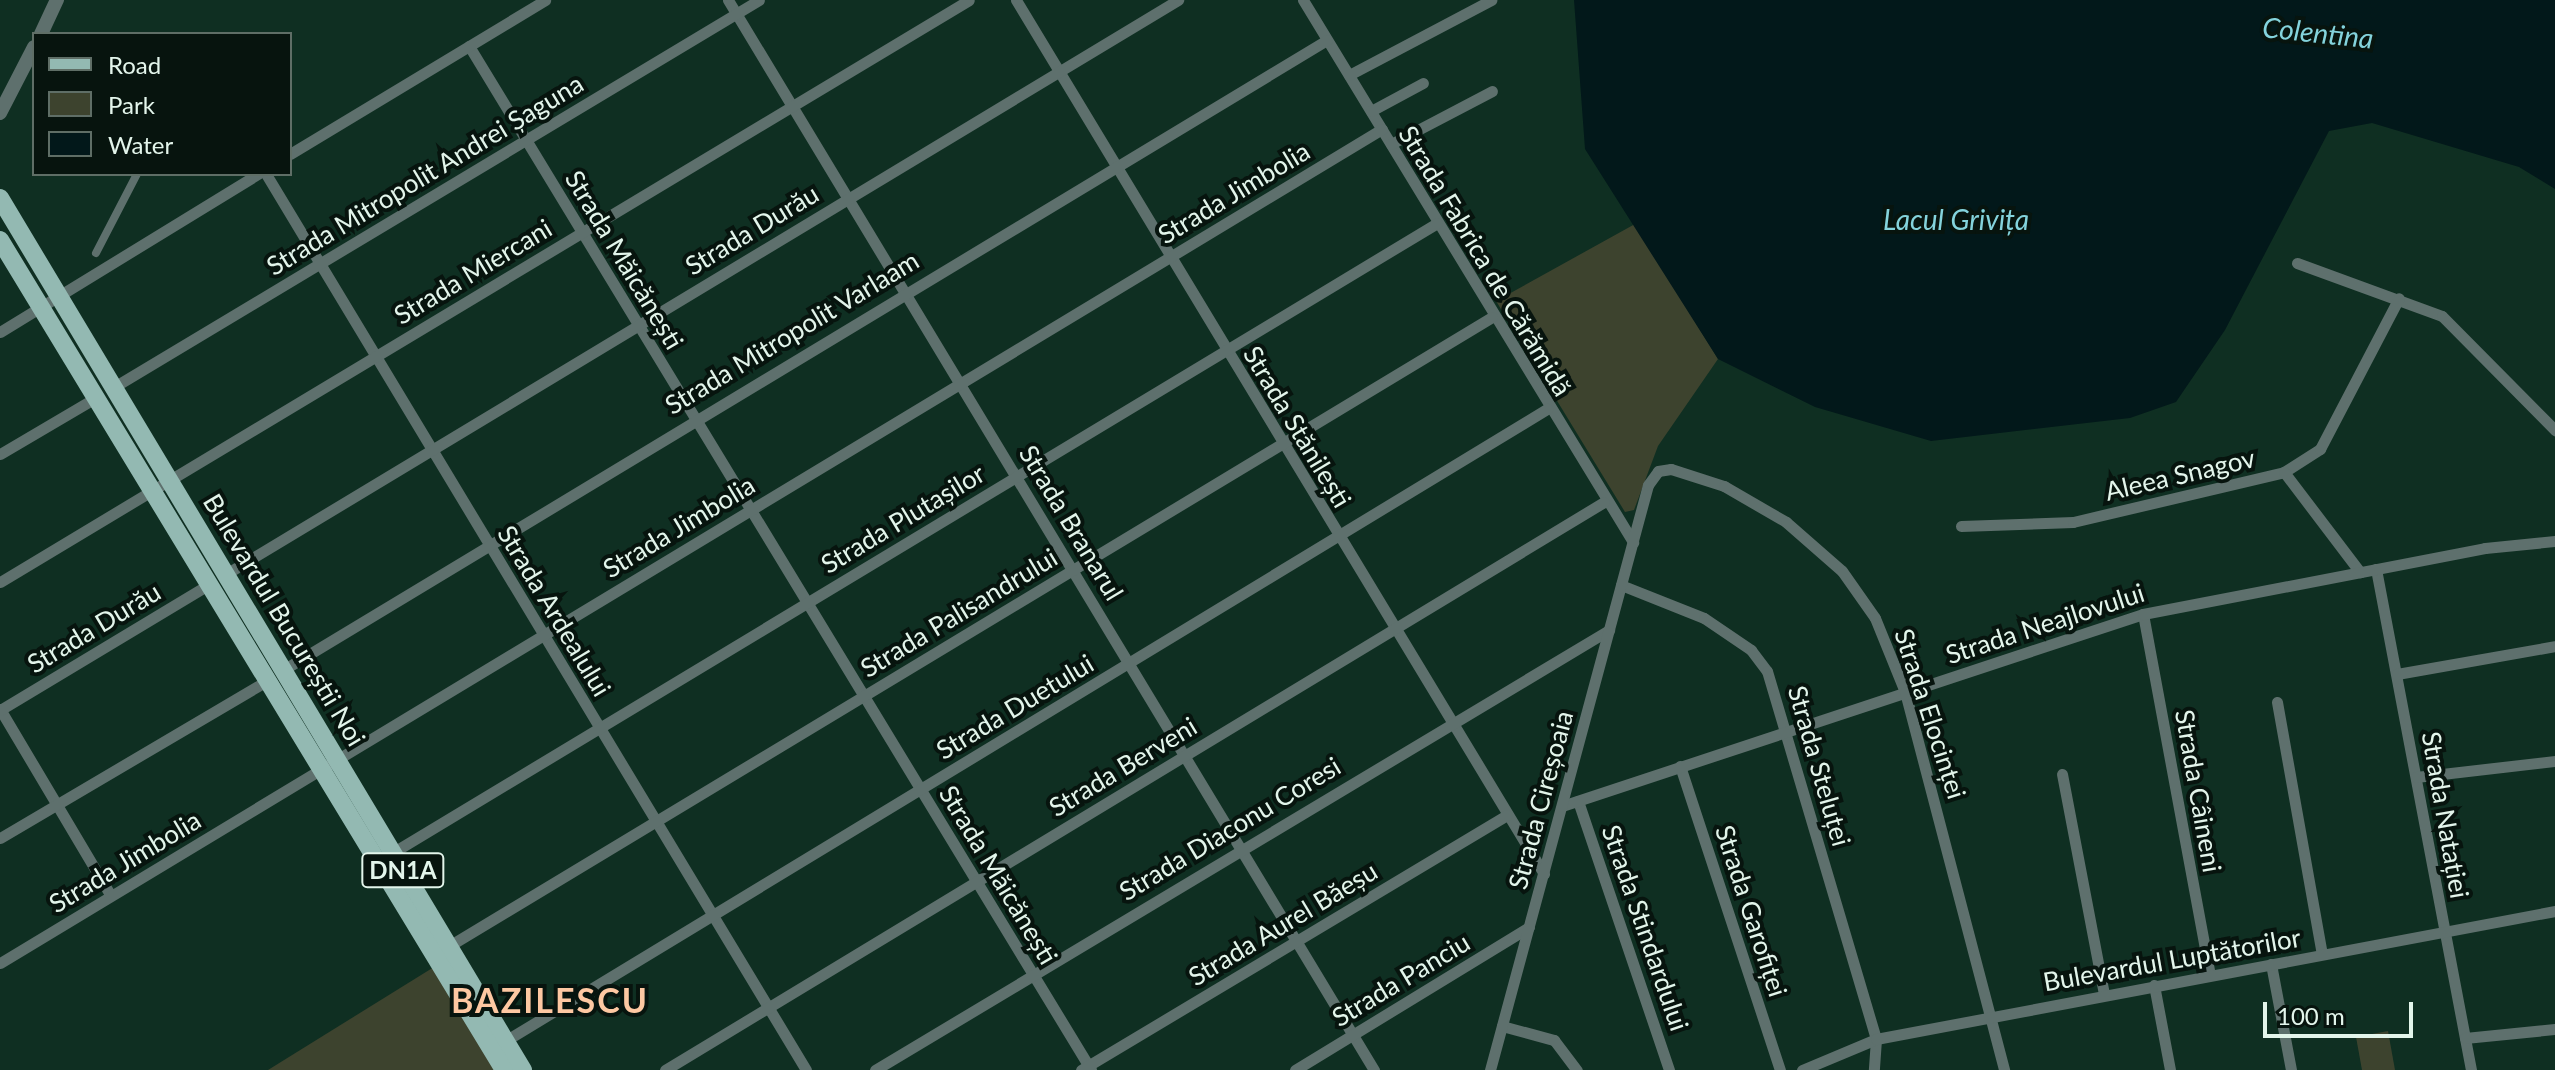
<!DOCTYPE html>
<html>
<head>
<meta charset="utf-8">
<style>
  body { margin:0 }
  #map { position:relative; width:2555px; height:1070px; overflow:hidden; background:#0f2f22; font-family:Lato,sans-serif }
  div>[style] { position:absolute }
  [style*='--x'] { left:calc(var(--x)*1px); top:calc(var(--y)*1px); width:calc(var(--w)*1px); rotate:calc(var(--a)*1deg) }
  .green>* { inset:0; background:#3d432e }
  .water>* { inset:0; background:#02181a }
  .pedestrian>* { height:8px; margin:-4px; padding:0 4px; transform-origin:4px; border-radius:4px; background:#5e706d }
  .minor>* { height:11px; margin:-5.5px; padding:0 5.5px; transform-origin:5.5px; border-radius:5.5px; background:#5e706d }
  .tertiary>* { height:14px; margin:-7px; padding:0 7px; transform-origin:7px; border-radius:7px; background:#5e706d }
  .primary>* { height:18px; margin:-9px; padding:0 9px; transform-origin:9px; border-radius:9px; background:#93b9b2 }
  span { translate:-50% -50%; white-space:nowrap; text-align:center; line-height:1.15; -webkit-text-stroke:8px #07140e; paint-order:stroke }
  .shield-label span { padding:2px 6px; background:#07140e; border:2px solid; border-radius:6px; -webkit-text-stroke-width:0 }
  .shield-label { font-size:24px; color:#e3f5eb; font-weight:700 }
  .street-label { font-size:26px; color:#e3f5eb }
  .water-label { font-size:28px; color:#84d3dc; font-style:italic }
  .district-label { font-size:34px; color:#fec8a2; font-weight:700; letter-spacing:2px }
  .legend { position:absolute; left:32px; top:32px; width:260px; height:144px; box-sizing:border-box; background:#07140e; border:2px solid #5f6e66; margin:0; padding:10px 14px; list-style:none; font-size:24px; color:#e3f5eb }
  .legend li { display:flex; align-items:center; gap:16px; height:40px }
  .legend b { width:40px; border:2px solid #5f6e66 }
  .scale { position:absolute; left:2263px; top:1002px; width:150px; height:36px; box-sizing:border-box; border:4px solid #e3f5eb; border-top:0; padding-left:10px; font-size:24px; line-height:28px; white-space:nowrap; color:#e3f5eb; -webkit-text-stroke:6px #07140e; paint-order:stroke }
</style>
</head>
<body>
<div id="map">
  <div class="green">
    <div style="clip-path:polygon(1635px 224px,1718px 359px,1658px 446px,1634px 510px,1625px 512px,1496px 301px)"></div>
    <div style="clip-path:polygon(434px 967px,495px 1070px,268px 1070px)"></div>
    <div style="clip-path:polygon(2388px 1031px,2395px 1070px,2362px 1070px,2356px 1037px)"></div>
  </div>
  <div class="water">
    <div style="clip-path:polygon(1574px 0,2555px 0,2555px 189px,2519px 167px,2372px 123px,2329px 131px,2225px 330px,2176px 402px,2130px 418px,1931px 441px,1815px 407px,1718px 359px,1585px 149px)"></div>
  </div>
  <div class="pedestrian">
    <div style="--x:96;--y:253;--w:89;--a:-62.6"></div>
  </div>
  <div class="minor">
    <div style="--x:728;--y:0;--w:1250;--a:58.88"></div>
    <div style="--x:1016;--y:0;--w:1021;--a:58.86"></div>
    <div style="--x:1303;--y:0;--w:635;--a:58.66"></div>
    <div style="--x:469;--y:46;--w:1198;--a:58.72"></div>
    <div style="--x:1349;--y:75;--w:161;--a:-27.8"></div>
    <div style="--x:1371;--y:111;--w:59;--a:-28.3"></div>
    <div style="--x:1391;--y:144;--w:114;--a:-27.7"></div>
    <div style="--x:290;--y:154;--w:298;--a:-31.1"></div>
    <div style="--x:266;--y:174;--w:1046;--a:58.92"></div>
    <div style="--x:2297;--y:263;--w:154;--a:20.1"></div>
    <div style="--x:2442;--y:316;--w:161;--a:45.3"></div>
    <div style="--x:0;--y:332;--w:303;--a:-31.5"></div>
    <div style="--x:114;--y:387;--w:752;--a:-30.96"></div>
    <div style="--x:0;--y:454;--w:110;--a:-30.5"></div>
    <div style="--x:2284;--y:472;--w:43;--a:-32.6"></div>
    <div style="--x:2320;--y:449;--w:170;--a:-62.4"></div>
    <div style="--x:1961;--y:526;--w:112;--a:-2"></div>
    <div style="--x:2073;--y:522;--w:217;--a:-13.3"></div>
    <div style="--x:2284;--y:472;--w:126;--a:52.8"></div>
    <div style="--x:2376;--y:569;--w:510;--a:79.26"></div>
    <div style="--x:226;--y:574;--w:1112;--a:-31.09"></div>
    <div style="--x:0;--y:582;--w:1130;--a:-30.99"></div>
    <div style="--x:1621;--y:585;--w:89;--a:21.7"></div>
    <div style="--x:1704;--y:618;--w:57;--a:34.2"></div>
    <div style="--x:1751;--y:650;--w:26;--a:53"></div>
    <div style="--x:1767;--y:671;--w:384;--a:73.5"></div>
    <div style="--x:1876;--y:1039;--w:31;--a:94"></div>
    <div style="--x:2143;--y:614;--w:367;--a:79.5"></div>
    <div style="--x:283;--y:670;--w:1219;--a:-31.11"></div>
    <div style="--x:2397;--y:674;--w:160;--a:-10"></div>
    <div style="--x:2277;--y:702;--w:256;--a:79.9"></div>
    <div style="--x:0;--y:709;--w:217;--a:59.3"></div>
    <div style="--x:0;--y:710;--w:245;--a:-31"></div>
    <div style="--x:1680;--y:766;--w:320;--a:71.8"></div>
    <div style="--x:2062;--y:774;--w:224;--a:79.2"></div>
    <div style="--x:2416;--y:777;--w:140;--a:-6.6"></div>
    <div style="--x:1578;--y:801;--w:284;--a:71.3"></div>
    <div style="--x:1562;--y:806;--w:612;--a:-18.29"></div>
    <div style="--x:2143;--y:614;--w:348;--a:-10.9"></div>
    <div style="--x:2485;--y:548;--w:70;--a:-5.7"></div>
    <div style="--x:0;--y:838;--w:311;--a:-30.5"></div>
    <div style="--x:392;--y:853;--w:1220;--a:-31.08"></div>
    <div style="--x:449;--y:946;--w:1218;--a:-31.09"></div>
    <div style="--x:0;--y:963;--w:1614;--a:-31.11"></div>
    <div style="--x:2271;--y:964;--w:108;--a:79.3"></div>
    <div style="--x:2154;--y:985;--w:86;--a:79.3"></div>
    <div style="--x:1502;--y:1026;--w:54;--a:15.1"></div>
    <div style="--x:1554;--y:1040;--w:38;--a:53"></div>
    <div style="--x:2465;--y:1038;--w:90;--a:-5.7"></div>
    <div style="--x:505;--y:1041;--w:1219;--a:-31.24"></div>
    <div style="--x:665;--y:1070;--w:1097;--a:-31.17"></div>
    <div style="--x:875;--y:1070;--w:856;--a:-30.94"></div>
    <div style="--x:1081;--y:1070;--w:496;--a:-30.9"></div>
    <div style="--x:1295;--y:1070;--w:274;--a:-31.4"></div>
    <div style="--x:1490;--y:1070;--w:606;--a:-74.89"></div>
    <div style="--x:1648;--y:485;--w:17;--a:-54"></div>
    <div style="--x:1658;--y:471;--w:13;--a:-9"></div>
    <div style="--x:1671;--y:469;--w:56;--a:17.8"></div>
    <div style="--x:1724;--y:486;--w:72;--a:30.1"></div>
    <div style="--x:1786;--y:522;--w:74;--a:41.2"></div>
    <div style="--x:1842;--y:571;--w:57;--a:54.9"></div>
    <div style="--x:1875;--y:618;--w:80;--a:67.9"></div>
    <div style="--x:1905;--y:692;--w:391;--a:75.3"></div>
    <div style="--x:1802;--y:1070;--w:80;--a:-22.7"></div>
    <div style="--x:1876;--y:1039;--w:691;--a:-10.68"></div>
  </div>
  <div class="tertiary">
    <div style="--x:41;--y:34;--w:38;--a:-65"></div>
    <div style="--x:0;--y:113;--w:74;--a:-62.7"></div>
  </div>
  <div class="primary">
    <div style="--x:0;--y:198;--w:1017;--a:59.05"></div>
    <div style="--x:0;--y:240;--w:971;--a:58.73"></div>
  </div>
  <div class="shield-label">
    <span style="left:403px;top:870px">DN1A</span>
  </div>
  <div class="street-label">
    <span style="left:425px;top:175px;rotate:-31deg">Strada Mitropolit Andrei Șaguna</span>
    <span style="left:1234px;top:193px;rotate:-31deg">Strada Jimbolia</span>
    <span style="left:752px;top:230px;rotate:-31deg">Strada Durău</span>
    <span style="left:624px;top:260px;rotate:59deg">Strada Măicănești</span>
    <span style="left:1485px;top:261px;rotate:59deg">Strada Fabrica de Cărămidă</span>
    <span style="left:473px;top:272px;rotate:-31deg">Strada Miercani</span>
    <span style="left:792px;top:333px;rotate:-31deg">Strada Mitropolit Varlaam</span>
    <span style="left:1297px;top:427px;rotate:59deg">Strada Stănilești</span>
    <span style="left:2180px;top:475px;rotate:-13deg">Aleea Snagov</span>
    <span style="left:903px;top:519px;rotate:-31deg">Strada Plutașilor</span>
    <span style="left:1071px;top:523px;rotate:59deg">Strada Branarul</span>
    <span style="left:679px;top:527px;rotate:-31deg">Strada Jimbolia</span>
    <span style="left:554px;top:611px;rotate:59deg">Strada Ardealului</span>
    <span style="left:959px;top:613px;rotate:-31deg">Strada Palisandrului</span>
    <span style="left:284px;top:620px;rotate:59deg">Bulevardul Bucureștii Noi</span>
    <span style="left:2045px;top:624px;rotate:-18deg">Strada Neajlovului</span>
    <span style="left:94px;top:628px;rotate:-31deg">Strada Durău</span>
    <span style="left:1015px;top:707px;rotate:-31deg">Strada Duetului</span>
    <span style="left:1930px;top:714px;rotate:72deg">Strada Elocinței</span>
    <span style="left:1819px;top:766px;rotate:74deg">Strada Steluței</span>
    <span style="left:1123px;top:767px;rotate:-31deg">Strada Berveni</span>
    <span style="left:2198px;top:791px;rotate:80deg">Strada Câineni</span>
    <span style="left:1541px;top:800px;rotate:-75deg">Strada Cireșoaia</span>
    <span style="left:2445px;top:815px;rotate:80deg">Strada Natației</span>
    <span style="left:1230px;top:829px;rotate:-31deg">Strada Diaconu Coresi</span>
    <span style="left:125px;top:862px;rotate:-31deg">Strada Jimbolia</span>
    <span style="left:998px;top:875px;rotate:59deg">Strada Măicănești</span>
    <span style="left:1751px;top:911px;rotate:72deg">Strada Garofiței</span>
    <span style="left:1283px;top:924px;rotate:-31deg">Strada Aurel Băeșu</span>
    <span style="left:1645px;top:928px;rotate:71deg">Strada Stindardului</span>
    <span style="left:2172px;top:960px;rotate:-10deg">Bulevardul Luptătorilor</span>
    <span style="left:1401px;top:980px;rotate:-31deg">Strada Panciu</span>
  </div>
  <div class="water-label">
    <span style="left:2318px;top:32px;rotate:6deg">Colentina</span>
    <span style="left:1956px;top:219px">Lacul Grivița</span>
  </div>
  <div class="district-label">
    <span style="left:550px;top:1000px">BAZILESCU</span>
  </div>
  <ul class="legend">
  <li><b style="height:10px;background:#93b9b2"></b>Road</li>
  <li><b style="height:22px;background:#3d432e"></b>Park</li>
  <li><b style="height:22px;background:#02181a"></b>Water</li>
  </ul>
  <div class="scale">100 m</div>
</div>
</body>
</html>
